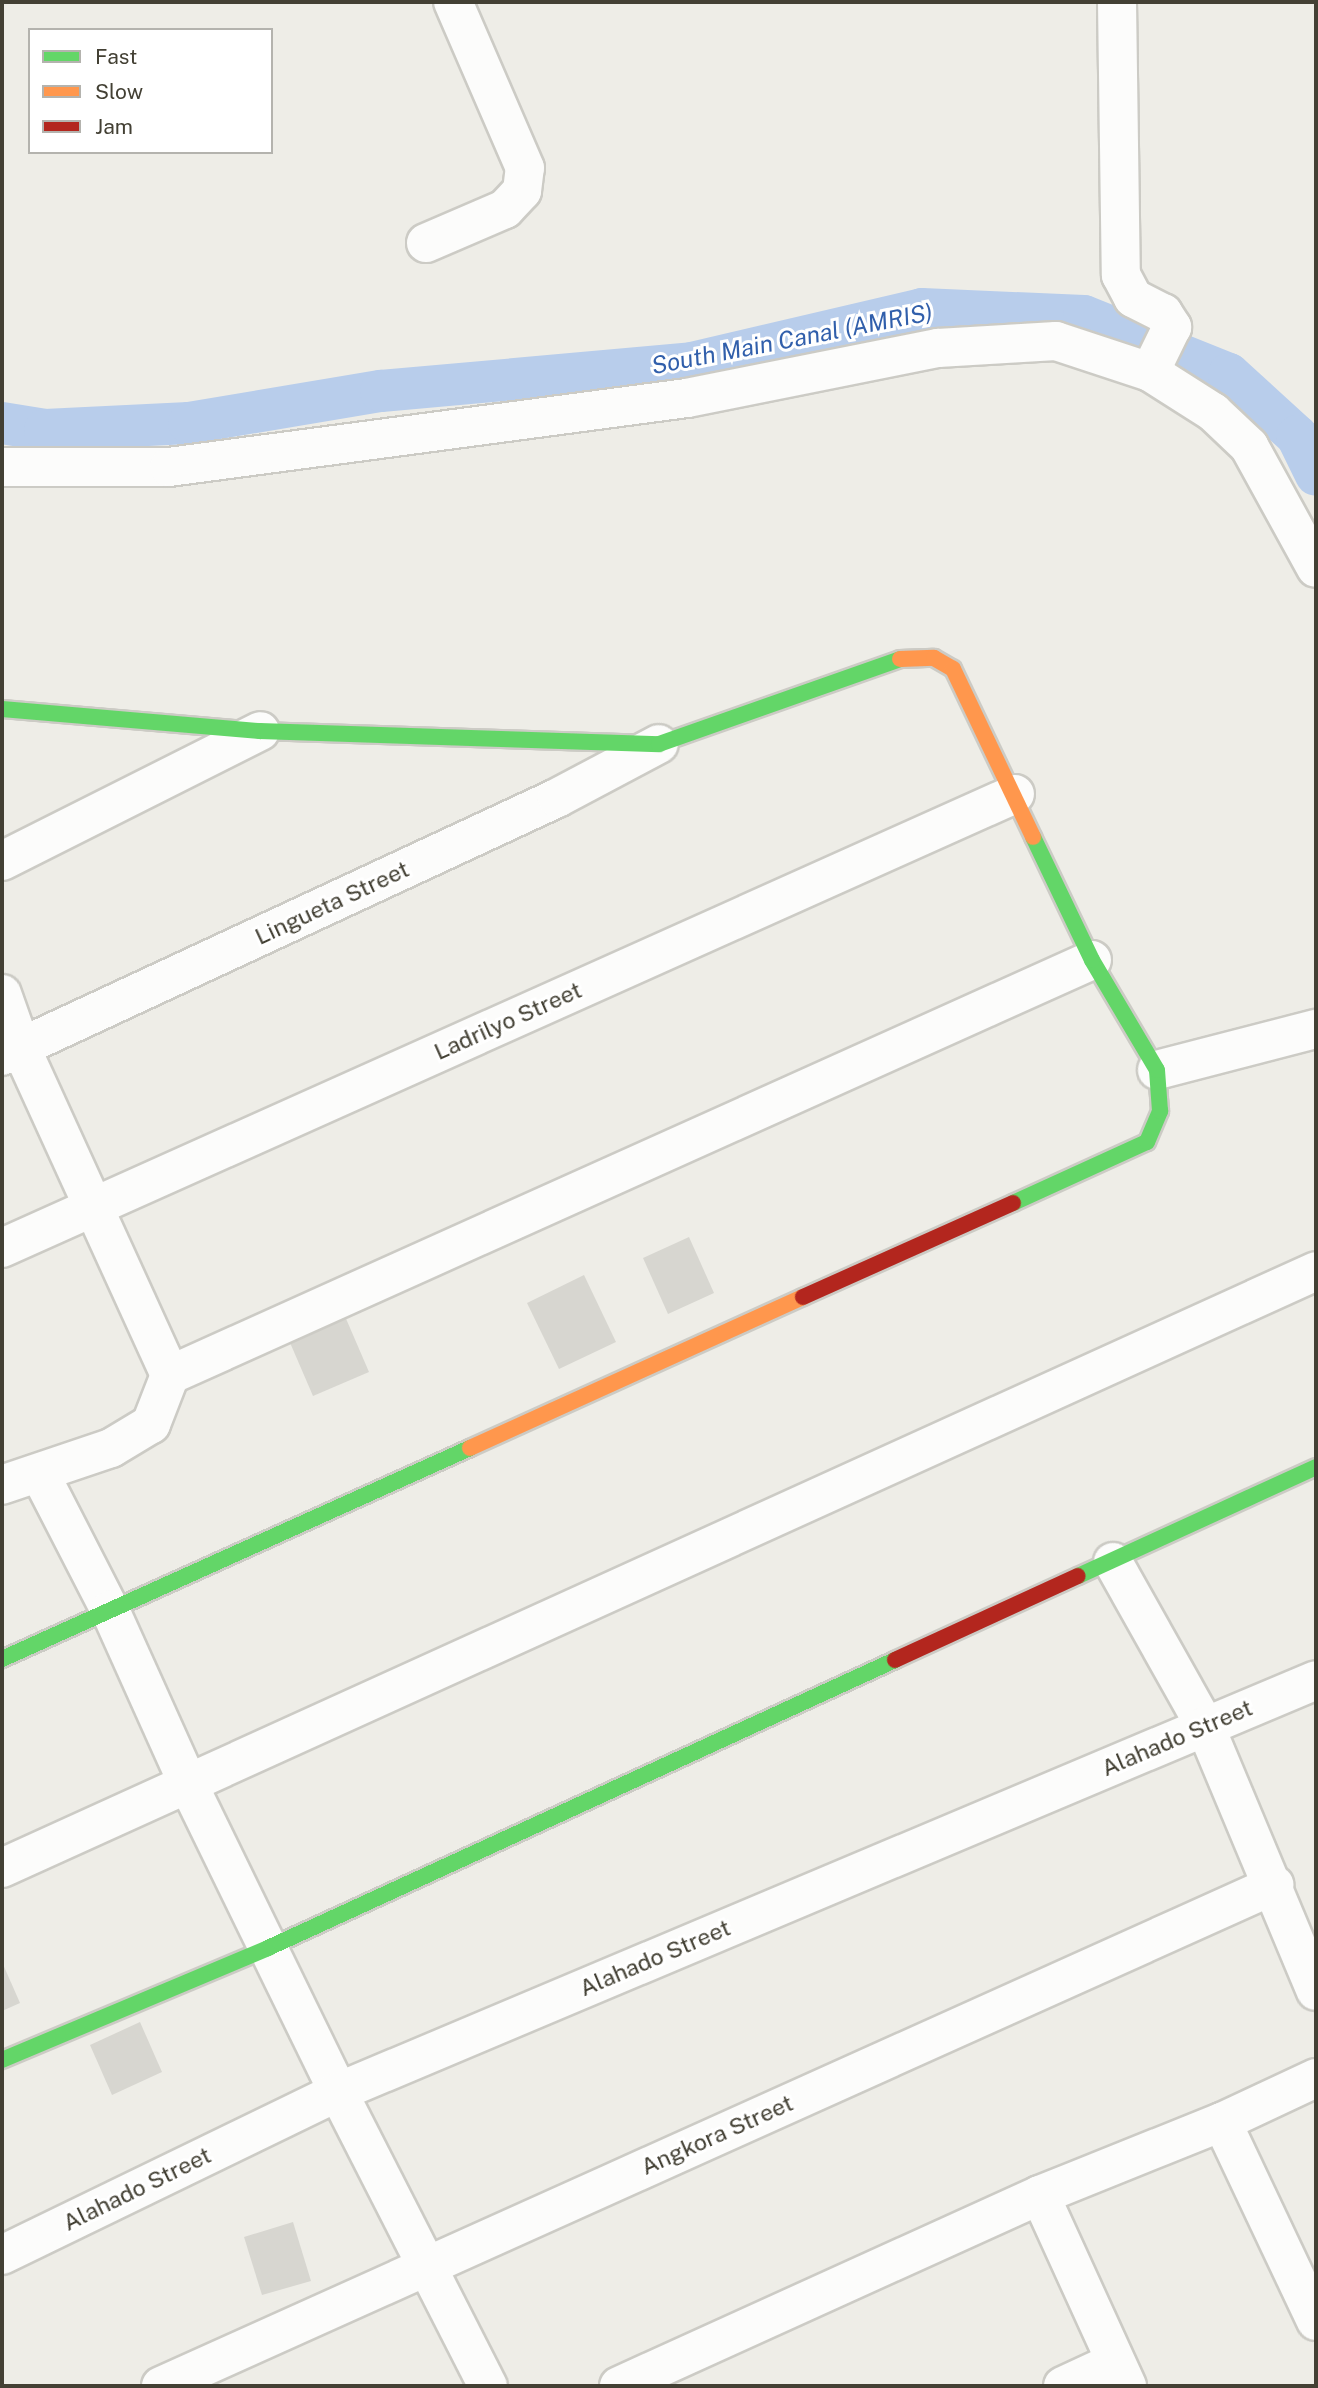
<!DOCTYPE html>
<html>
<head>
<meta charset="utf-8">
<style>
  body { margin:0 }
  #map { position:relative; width:1318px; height:2388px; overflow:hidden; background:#eeede7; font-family:"Public Sans",sans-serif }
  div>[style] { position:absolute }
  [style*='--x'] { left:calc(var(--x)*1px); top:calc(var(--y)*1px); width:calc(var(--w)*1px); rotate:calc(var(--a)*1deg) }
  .canal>* { height:42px; margin:-21px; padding:0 21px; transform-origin:21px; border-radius:21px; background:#b8cdeb }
  .building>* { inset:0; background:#d7d6d0 }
  .roads { filter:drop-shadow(2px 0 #cccbc5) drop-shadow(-2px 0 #cccbc5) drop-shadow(0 2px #cccbc5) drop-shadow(0 -2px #cccbc5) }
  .street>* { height:38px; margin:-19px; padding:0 19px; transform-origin:19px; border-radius:19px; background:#fcfcfb }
  .fast>* { height:16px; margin:-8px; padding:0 8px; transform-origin:8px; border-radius:8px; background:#63d668 }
  .slow>* { height:16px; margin:-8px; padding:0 8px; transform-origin:8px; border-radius:8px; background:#ff974d }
  .jam>* { height:16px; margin:-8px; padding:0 8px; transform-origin:8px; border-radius:8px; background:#b3261e }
  span { translate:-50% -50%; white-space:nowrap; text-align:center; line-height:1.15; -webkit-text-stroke:6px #fff; paint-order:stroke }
  .street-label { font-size:23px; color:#434034 }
  .water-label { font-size:24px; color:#315fab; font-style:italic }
  .frame { position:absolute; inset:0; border:4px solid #434034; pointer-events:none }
  .legend { position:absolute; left:28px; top:28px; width:245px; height:126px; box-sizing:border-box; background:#fff; border:2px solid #b4b3ae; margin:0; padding:9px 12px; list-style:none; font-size:21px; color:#434034 }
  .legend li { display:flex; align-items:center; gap:14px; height:35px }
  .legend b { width:35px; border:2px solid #b4b3ae }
</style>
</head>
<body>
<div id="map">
  <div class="canal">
    <div style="--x:2;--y:423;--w:44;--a:9.2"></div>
    <div style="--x:45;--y:430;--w:144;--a:-2.8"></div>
    <div style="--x:189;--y:423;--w:195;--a:-9.5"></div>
    <div style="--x:381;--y:391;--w:312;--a:-5.1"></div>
    <div style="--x:692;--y:363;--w:236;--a:-13.2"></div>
    <div style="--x:922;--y:309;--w:162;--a:2.5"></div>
    <div style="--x:1084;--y:316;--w:156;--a:21.8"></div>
    <div style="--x:1229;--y:374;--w:92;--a:42.4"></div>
    <div style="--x:1297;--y:436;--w:43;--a:64"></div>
  </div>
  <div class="building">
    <div style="clip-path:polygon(689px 1237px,714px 1293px,668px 1314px,643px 1258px)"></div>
    <div style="clip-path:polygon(584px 1275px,616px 1342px,559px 1369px,527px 1303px)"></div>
    <div style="clip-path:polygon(344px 1314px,369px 1372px,313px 1396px,288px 1338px)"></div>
    <div style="clip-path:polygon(2px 1962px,20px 2003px,2px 2011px)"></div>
    <div style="clip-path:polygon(140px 2022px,162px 2072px,112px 2095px,90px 2045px)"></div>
    <div style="clip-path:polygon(293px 2222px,311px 2281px,262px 2295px,244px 2237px)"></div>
  </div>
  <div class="roads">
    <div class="street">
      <div style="--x:1117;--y:2;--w:273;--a:89.2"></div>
      <div style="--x:1121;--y:275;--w:26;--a:62"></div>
      <div style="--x:1133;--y:298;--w:34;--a:27"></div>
      <div style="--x:1163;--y:313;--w:17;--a:57"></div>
      <div style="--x:1172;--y:327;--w:50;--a:116.1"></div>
      <div style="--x:426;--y:243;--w:86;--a:-23.3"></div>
      <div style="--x:505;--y:209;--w:25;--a:-47"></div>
      <div style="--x:522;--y:191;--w:23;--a:-83"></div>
      <div style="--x:525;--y:168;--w:181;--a:-113.4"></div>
      <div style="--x:2;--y:467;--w:167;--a:0"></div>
      <div style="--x:169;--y:467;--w:523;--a:-7.59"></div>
      <div style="--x:687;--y:398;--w:256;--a:-11.3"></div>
      <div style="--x:938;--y:348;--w:118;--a:-3.4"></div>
      <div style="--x:1056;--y:341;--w:99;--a:18.3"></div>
      <div style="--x:1150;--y:372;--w:75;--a:32.4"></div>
      <div style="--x:1213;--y:412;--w:50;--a:43.4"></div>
      <div style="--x:1249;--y:446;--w:139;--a:61.2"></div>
      <div style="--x:2;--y:861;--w:289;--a:-26.7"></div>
      <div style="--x:2;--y:994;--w:57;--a:70.6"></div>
      <div style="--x:21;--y:1048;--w:359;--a:65.5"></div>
      <div style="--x:170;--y:1375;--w:53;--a:111.2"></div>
      <div style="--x:151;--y:1424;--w:47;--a:149"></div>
      <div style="--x:111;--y:1448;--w:115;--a:161.3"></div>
      <div style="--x:2;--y:1056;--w:612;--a:-24.93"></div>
      <div style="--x:557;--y:798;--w:115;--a:-27.9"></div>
      <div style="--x:1157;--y:1070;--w:164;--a:-14.5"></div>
      <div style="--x:2;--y:1248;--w:1110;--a:-24.14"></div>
      <div style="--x:170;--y:1375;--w:1011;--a:-24.23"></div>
      <div style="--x:40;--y:1474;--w:153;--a:62.8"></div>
      <div style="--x:110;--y:1610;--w:193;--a:65.8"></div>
      <div style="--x:189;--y:1786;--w:340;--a:64"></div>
      <div style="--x:338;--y:2092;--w:330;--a:63"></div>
      <div style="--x:1113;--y:1562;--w:188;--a:60.7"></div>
      <div style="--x:1205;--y:1726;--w:287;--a:67.3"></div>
      <div style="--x:2;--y:1868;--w:1443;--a:-24.43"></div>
      <div style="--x:1222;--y:2122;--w:220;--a:64.7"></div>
      <div style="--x:2;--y:2255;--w:373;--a:-25.9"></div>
      <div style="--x:338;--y:2092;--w:1061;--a:-22.84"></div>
      <div style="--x:161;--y:2386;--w:1221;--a:-24.23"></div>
      <div style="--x:619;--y:2386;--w:462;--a:-24.4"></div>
      <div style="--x:1063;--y:2386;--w:57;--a:-24.8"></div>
      <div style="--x:1127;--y:2386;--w:210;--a:-114.5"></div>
      <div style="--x:1040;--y:2195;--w:196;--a:-21.9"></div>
      <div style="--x:1222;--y:2122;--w:104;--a:-25.1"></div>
    </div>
    <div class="fast">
      <div style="--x:2;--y:709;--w:259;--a:4.9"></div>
      <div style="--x:260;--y:731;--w:399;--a:1.9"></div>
      <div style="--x:659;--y:744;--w:256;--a:-19.4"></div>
      <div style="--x:1013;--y:1203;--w:147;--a:-24.5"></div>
      <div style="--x:1147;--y:1142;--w:34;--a:-67"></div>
      <div style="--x:1160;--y:1111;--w:41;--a:-94.2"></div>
      <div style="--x:1157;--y:1070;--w:128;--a:-120.6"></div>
      <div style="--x:1092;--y:960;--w:136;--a:-115.6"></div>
      <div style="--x:1078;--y:1576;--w:262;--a:-24.6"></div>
      <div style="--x:2;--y:1659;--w:513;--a:-24.27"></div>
      <div style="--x:2;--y:2060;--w:289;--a:-22.8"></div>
      <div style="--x:268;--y:1948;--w:690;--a:-24.67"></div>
    </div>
    <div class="slow">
      <div style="--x:900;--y:659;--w:34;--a:-2"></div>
      <div style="--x:934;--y:658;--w:22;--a:30"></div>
      <div style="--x:953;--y:669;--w:186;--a:64.5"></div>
      <div style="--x:470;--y:1448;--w:366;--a:-24.4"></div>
    </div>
    <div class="jam">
      <div style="--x:803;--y:1297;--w:230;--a:-24.1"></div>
      <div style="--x:895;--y:1660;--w:201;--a:-24.7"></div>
    </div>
  </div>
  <div class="street-label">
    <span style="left:332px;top:903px;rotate:-25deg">Lingueta Street</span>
    <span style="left:508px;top:1021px;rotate:-24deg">Ladrilyo Street</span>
    <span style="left:1177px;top:1738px;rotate:-23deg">Alahado Street</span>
    <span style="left:655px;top:1958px;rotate:-23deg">Alahado Street</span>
    <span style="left:717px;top:2135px;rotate:-24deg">Angkora Street</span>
    <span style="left:137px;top:2189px;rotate:-26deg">Alahado Street</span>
  </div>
  <div class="water-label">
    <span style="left:792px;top:339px;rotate:-11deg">South Main Canal (AMRIS)</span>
  </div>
  <div class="frame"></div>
  <ul class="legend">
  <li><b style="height:9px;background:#63d668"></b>Fast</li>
  <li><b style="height:9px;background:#ff974d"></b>Slow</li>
  <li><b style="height:9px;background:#b3261e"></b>Jam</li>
  </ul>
</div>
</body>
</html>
